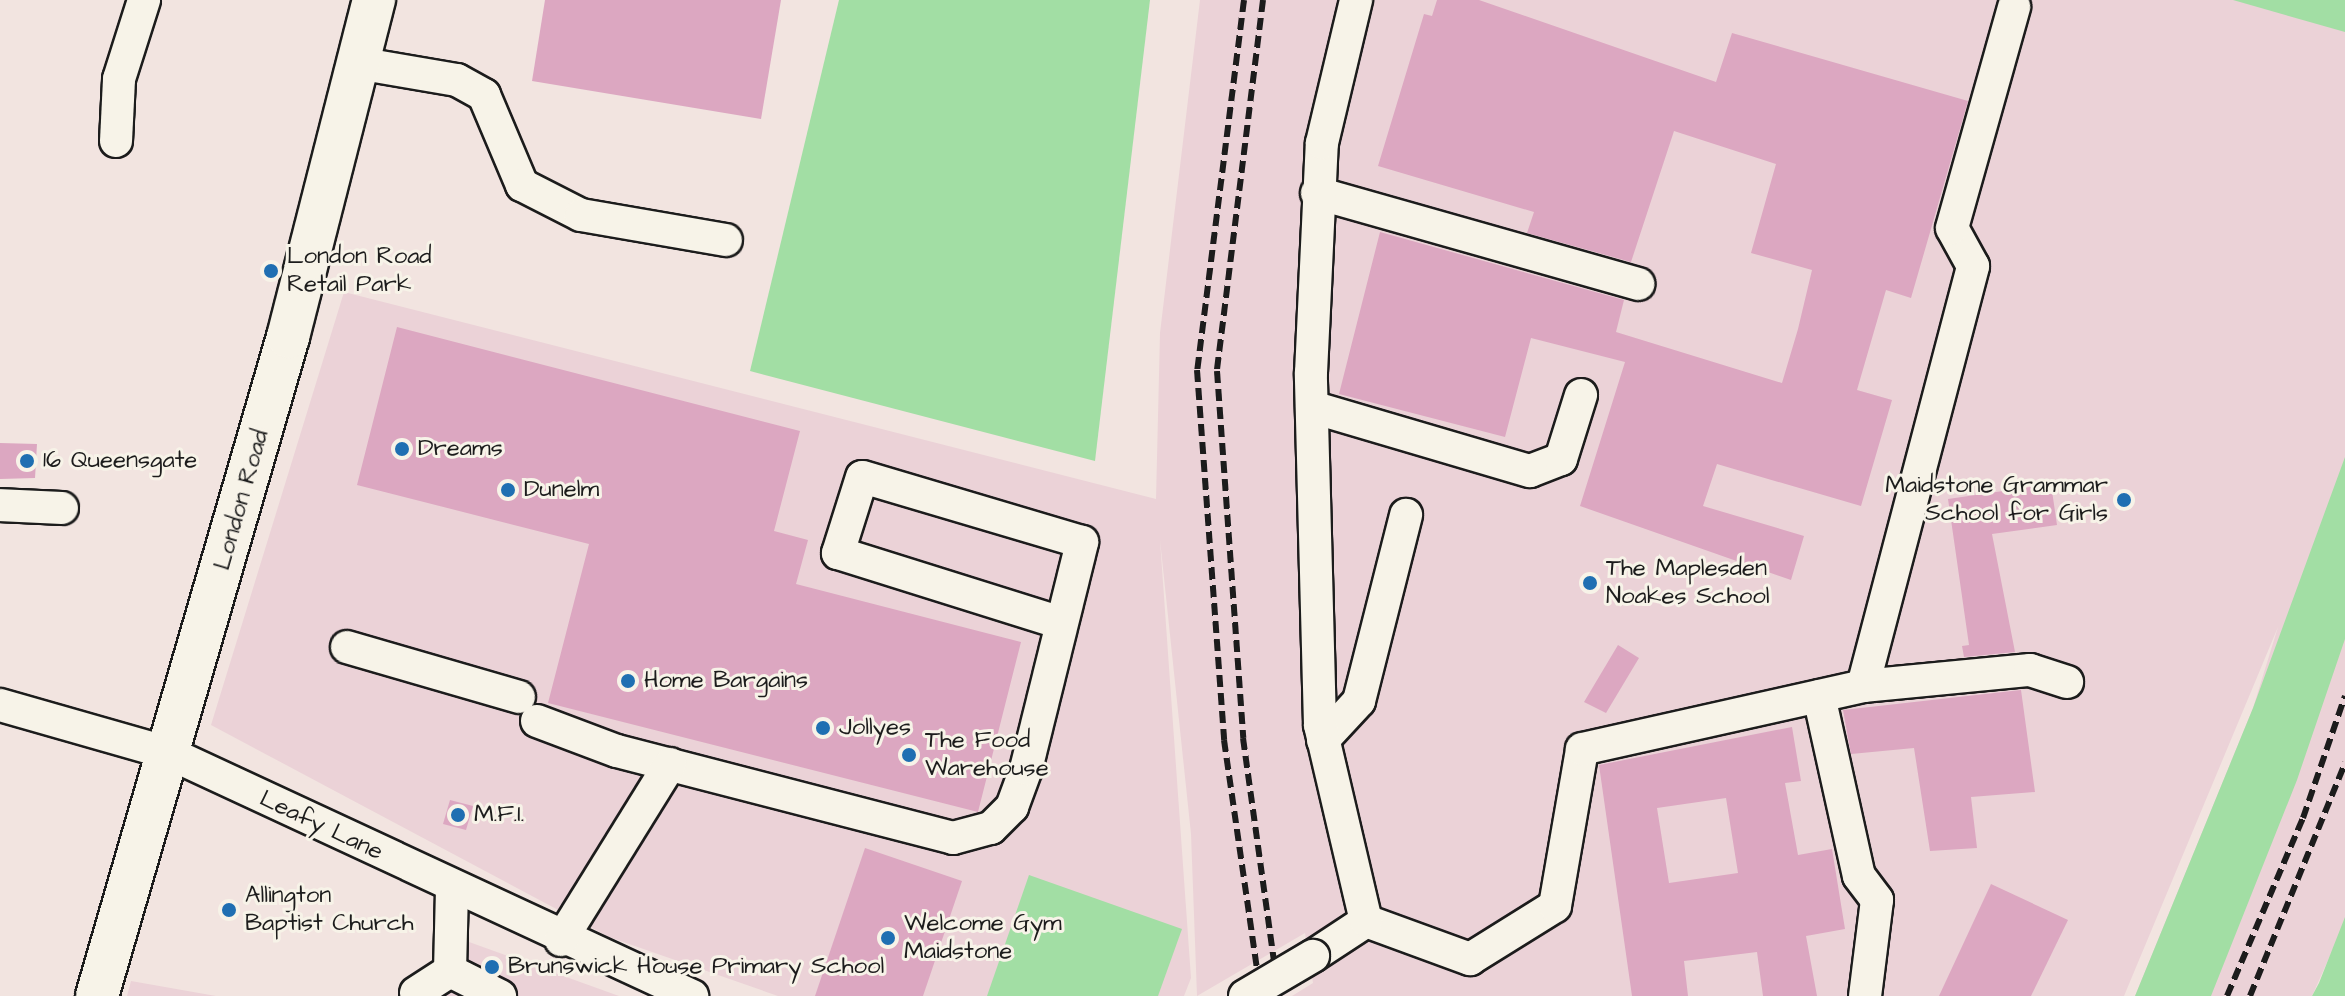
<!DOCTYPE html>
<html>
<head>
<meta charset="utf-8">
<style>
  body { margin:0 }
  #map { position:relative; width:2345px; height:996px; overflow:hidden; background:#f2e4e0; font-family:"Architects Daughter",sans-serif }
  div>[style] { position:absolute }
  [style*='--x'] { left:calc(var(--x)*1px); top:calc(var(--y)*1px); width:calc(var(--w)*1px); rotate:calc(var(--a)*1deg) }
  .built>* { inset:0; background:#ebd2d7 }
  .green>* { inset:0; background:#a2dea4 }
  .building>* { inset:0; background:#dca7c1 }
  .roads { filter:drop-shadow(2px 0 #1c1c1c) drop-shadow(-2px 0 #1c1c1c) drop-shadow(0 2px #1c1c1c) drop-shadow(0 -2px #1c1c1c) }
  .minor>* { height:32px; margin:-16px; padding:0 16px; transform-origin:16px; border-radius:16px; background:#f7f3e8 }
  .major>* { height:42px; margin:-21px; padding:0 21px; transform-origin:21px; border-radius:21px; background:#f7f3e8 }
  .rail>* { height:6px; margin-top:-3px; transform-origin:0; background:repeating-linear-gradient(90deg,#1c1c1c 0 12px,transparent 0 18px) }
  .bridges { filter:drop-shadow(2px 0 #1c1c1c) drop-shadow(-2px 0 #1c1c1c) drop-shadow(0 2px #1c1c1c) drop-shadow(0 -2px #1c1c1c) }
  .minor-bridge>* { height:32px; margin:-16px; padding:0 16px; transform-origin:16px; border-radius:16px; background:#f7f3e8 }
  .dots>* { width:22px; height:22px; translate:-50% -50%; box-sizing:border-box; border:4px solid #f7f3e8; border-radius:50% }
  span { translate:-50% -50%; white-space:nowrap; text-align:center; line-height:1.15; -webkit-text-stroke:6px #f7f3e8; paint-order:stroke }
  .poi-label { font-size:24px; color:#1c1c1c }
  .left { translate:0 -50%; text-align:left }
  .right { translate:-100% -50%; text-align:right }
  .street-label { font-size:24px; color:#1c1c1c }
</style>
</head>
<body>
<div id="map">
  <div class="built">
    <div style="clip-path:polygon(1200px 0,2345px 0,2345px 922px,2312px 996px,2135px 996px,2253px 708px,2278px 627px,2124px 996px,1292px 996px,1313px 983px,1305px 933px,1197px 996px,1191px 834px,1160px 540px,1191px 978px,1184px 996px,778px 996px,609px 937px,211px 725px,344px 292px,1156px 499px,1160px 333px)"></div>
    <div style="clip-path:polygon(458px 938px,619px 996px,433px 996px)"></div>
    <div style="clip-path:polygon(131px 981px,216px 996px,127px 996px)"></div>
  </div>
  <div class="green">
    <div style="clip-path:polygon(839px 0,1150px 0,1095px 461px,750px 371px)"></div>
    <div style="clip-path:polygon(2233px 0,2345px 0,2345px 32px)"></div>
    <div style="clip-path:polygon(2345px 457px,2345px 639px,2297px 780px,2211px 996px,2135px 996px,2253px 708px)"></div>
    <div style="clip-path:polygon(1029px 875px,1182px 929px,1158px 996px,987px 996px)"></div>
    <div style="clip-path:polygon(2345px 917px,2345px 996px,2312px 996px,2319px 983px)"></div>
  </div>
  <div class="building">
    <div style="clip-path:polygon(545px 0,781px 0,761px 119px,532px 81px)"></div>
    <div style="clip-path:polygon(1437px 0,1479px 0,1716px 82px,1732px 33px,1968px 101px,1911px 298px,1886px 290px,1857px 390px,1892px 400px,1861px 506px,1717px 464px,1703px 506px,1804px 536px,1791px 580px,1580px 506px,1625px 362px,1531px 338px,1505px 437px,1339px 394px,1380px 232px,1624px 300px,1616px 332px,1782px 383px,1798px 329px,1812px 270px,1751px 253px,1776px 164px,1674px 131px,1631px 262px,1527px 233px,1534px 212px,1378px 166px,1424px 14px,1432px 16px)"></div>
    <div style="clip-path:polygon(397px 327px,800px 431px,774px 531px,808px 540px,796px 584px,1021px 642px,978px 812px,548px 703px,589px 544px,357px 485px)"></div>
    <div style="clip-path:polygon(0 443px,37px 444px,35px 478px,0 479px)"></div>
    <div style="clip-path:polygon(2051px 484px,2057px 525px,1992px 534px,2015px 652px,1964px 657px,1962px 646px,1969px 645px,1948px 499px)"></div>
    <div style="clip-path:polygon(1618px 645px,1639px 658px,1606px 713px,1584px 702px)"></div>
    <div style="clip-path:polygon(2021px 690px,2035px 792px,1971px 797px,1977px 848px,1930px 851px,1914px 748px,1851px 754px,1843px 710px)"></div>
    <div style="clip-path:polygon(evenodd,1792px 727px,1801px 781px,1785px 783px,1798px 855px,1832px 849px,1845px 929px,1806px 936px,1817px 996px,1763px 996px,1757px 952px,1684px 961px,1688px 996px,1632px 996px,1599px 765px,1792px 727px,1726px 798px,1738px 873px,1669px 883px,1657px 808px,1726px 798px)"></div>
    <div style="clip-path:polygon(450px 800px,473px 806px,466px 830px,443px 824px)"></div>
    <div style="clip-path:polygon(865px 848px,962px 881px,923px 996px,815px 996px)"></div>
    <div style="clip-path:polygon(1991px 884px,2068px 920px,2031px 996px,1939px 996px)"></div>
  </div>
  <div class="roads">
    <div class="minor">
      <div style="--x:363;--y:64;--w:95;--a:9.7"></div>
      <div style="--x:457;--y:80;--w:31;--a:29"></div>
      <div style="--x:484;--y:95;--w:98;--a:67.1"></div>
      <div style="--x:522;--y:185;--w:66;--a:27"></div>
      <div style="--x:581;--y:215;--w:147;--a:9.8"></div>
      <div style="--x:116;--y:141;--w:62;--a:-87.2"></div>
      <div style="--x:119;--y:79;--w:83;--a:-72.4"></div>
      <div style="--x:1317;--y:193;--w:334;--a:15.8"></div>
      <div style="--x:1312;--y:407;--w:227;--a:16.4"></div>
      <div style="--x:1530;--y:471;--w:33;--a:-21"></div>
      <div style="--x:1561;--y:459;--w:67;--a:-72.6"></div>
      <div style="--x:0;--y:505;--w:62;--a:2.8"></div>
      <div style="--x:347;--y:647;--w:179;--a:16.2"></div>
      <div style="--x:1863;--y:686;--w:168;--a:-5.5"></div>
      <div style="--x:2030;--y:670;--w:39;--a:18"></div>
      <div style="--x:1819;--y:696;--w:184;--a:77.5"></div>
      <div style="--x:1859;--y:876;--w:30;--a:53"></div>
      <div style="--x:1877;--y:900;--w:97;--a:97.1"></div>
      <div style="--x:0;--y:705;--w:176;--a:15.9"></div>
      <div style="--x:169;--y:753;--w:577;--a:24.92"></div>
      <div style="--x:537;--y:721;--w:85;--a:20.6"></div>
      <div style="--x:617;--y:751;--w:347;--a:14.5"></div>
      <div style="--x:953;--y:838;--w:39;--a:-15"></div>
      <div style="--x:991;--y:828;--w:30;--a:-45"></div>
      <div style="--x:1012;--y:807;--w:40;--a:-69.8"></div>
      <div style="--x:1026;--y:769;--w:234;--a:-76.1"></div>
      <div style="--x:1082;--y:542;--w:229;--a:-163.5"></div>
      <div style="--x:862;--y:477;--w:80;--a:107.5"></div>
      <div style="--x:838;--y:553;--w:234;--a:17.4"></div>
      <div style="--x:1323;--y:740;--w:53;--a:-47.3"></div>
      <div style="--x:1359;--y:701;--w:192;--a:-75.8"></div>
      <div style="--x:1366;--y:921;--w:111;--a:20.1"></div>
      <div style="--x:1470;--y:959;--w:100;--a:-31.9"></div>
      <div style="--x:1555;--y:906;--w:159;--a:-80.2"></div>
      <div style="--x:1582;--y:749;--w:288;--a:-12.6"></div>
      <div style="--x:1863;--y:686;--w:434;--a:-75.3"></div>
      <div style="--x:1973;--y:266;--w:43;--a:-118.9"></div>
      <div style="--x:1952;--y:228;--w:230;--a:-74.3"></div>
      <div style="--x:561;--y:940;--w:207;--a:-58.2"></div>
      <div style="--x:1313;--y:956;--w:64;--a:-33.4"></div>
      <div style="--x:1366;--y:921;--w:201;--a:-103.2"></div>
      <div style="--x:1320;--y:725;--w:352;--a:-91.5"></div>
      <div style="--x:1311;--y:373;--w:230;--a:-87.3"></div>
      <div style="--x:1322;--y:143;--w:147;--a:-76.6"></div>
      <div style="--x:450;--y:971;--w:56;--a:26.6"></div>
      <div style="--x:416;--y:993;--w:40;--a:-32.9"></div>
      <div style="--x:450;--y:971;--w:83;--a:-88.6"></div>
    </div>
    <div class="major">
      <div style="--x:97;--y:996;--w:686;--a:-73.84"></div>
      <div style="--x:288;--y:337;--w:348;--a:-75.7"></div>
    </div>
  </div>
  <div class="rail">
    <div style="--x:1244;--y:0;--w:373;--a:97.2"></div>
    <div style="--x:1197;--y:370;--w:371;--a:85.8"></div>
    <div style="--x:1224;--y:740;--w:259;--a:81.8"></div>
    <div style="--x:1263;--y:0;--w:374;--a:97.1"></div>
    <div style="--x:1217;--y:371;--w:368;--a:85.9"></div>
    <div style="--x:1243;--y:738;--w:260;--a:82.1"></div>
    <div style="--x:2227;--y:996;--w:194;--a:-66.9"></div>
    <div style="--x:2303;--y:818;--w:129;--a:-71"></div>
    <div style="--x:2250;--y:996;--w:252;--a:-67.8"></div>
  </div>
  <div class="bridges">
    <div class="minor-bridge">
      <div style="--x:1245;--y:996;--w:79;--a:-30.5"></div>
    </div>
  </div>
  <div class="dots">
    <div style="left:271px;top:271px;background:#1f6fb2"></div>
    <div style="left:402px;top:449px;background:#1f6fb2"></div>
    <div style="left:27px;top:461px;background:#1f6fb2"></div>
    <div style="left:508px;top:490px;background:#1f6fb2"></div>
    <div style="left:2124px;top:500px;background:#1f6fb2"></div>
    <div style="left:1590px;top:583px;background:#1f6fb2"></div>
    <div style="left:628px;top:681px;background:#1f6fb2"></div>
    <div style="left:823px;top:728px;background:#1f6fb2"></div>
    <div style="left:909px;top:755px;background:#1f6fb2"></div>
    <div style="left:458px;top:815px;background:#1f6fb2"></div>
    <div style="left:229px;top:910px;background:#1f6fb2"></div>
    <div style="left:888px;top:938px;background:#1f6fb2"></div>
    <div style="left:492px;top:967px;background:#1f6fb2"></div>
  </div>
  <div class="poi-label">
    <span class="left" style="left:287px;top:271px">London Road<br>Retail Park</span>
    <span class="left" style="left:418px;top:449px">Dreams</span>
    <span class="left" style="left:43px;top:461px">16 Queensgate</span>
    <span class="right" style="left:2108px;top:500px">Maidstone Grammar<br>School for Girls</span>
    <span class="left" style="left:524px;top:490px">Dunelm</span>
    <span class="left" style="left:1606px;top:583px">The Maplesden<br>Noakes School</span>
    <span class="left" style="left:644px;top:681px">Home Bargains</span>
    <span class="left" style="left:839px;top:728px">Jollyes</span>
    <span class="left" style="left:925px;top:755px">The Food<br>Warehouse</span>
    <span class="left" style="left:474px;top:815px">M.F.I.</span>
    <span class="left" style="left:245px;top:910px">Allington<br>Baptist Church</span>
    <span class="left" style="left:904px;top:938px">Welcome Gym<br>Maidstone</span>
    <span class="left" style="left:508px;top:967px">Brunswick House Primary School</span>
  </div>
  <div class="street-label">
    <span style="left:242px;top:500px;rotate:-74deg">London Road</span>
    <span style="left:321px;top:826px;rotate:25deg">Leafy Lane</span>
  </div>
</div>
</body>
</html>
